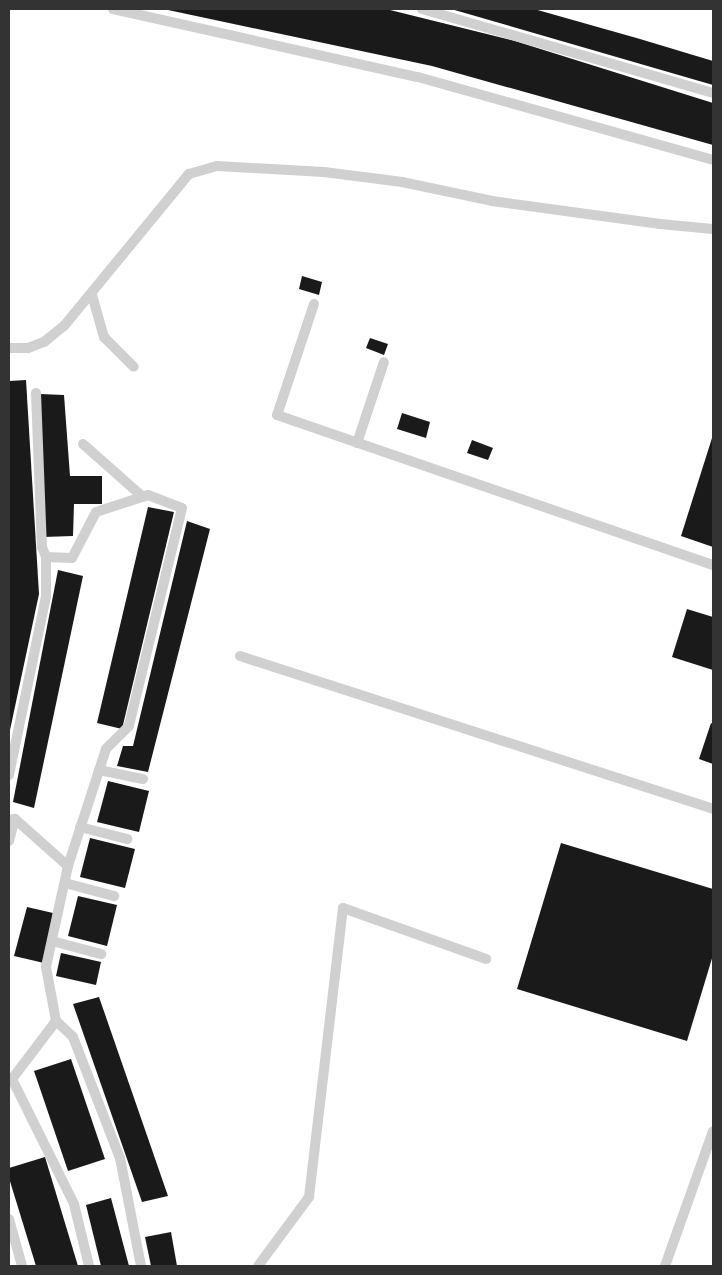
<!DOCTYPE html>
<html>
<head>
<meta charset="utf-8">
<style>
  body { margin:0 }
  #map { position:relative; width:722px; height:1275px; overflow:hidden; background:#fff; font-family:Ubuntu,sans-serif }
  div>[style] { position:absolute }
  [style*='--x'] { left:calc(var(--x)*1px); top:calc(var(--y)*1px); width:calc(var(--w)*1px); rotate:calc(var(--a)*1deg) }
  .building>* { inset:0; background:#1a1a1a }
  .lane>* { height:10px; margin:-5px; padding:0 5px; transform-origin:5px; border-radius:5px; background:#d0d0d0 }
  span { translate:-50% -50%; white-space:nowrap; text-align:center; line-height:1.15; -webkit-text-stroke:5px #fff; paint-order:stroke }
  .frame { position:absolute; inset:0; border:10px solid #333; pointer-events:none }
</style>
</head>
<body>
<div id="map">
  <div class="building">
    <div style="clip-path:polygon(386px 9px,515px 41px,713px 103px,713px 145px,432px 66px,168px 10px)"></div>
    <div style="clip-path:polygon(451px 9px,534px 9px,640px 39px,713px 61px,713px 85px)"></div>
    <div style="clip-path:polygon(302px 276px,322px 282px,319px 295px,299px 289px)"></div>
    <div style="clip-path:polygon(370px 338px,388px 344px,384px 355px,366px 348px)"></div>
    <div style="clip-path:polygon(26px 380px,39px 594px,10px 730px,9px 381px)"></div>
    <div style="clip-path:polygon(40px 394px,64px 395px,70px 476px,102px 476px,102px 504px,74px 504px,73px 536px,43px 537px)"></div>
    <div style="clip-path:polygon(402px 413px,430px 422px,426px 438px,397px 429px)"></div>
    <div style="clip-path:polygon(712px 438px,713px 439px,713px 547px,681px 536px)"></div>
    <div style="clip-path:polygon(472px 440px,493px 448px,488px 460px,467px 453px)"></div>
    <div style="clip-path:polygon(148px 507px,174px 512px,122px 729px,97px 723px)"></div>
    <div style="clip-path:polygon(187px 521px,210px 529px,148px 772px,117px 766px,123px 746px,133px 746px)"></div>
    <div style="clip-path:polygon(58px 570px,83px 576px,34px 808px,13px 802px)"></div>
    <div style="clip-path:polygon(687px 609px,713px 617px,713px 670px,672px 657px)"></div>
    <div style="clip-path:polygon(711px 723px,713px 724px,713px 764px,699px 759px)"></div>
    <div style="clip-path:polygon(108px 781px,149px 791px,139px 832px,97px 822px)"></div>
    <div style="clip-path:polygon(90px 838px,135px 849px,125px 888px,80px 877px)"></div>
    <div style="clip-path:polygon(561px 843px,713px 889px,713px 955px,687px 1041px,517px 989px)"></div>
    <div style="clip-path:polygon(78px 896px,117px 905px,107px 946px,68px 936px)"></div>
    <div style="clip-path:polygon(27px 907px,53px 913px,44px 963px,14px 956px)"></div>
    <div style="clip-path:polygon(61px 953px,101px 962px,96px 985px,56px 976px)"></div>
    <div style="clip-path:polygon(99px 997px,168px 1196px,142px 1202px,73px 1004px)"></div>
    <div style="clip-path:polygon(71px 1059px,105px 1159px,68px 1171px,34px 1071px)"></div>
    <div style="clip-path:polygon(45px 1157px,78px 1266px,36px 1266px,9px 1178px,9px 1168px)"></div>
    <div style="clip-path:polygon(111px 1198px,129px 1266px,101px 1266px,86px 1205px)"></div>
    <div style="clip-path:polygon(171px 1232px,177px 1266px,151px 1266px,145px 1237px)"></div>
  </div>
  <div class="lane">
    <div style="--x:113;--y:9;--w:312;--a:12.6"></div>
    <div style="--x:418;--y:77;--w:306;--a:15.7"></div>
    <div style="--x:422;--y:9;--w:303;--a:16.1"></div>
    <div style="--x:92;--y:295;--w:44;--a:74.1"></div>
    <div style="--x:104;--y:337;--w:42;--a:45"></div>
    <div style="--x:314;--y:304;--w:117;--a:108.4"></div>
    <div style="--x:277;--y:415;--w:461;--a:19"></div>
    <div style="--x:9;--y:348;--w:19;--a:0"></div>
    <div style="--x:28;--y:348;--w:17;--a:-21"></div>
    <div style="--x:44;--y:342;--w:26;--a:-39"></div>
    <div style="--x:64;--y:326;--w:197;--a:-50.6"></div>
    <div style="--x:189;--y:174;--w:29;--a:-16"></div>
    <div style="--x:217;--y:166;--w:107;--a:3.2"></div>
    <div style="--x:324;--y:172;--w:79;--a:7.3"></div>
    <div style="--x:402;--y:182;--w:92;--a:11.9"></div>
    <div style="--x:492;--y:201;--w:170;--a:7.8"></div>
    <div style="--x:660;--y:224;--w:53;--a:5.4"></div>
    <div style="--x:36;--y:393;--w:154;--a:87.8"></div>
    <div style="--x:42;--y:547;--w:11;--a:68"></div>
    <div style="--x:357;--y:443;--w:85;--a:-71.6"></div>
    <div style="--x:83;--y:444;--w:80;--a:41.5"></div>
    <div style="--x:240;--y:656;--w:497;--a:17.9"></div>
    <div style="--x:99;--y:770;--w:45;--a:11.6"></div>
    <div style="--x:9;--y:775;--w:183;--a:-78.3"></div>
    <div style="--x:46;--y:596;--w:39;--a:-90"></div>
    <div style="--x:46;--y:557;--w:26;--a:2"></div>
    <div style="--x:72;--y:558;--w:52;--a:-62.4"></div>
    <div style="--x:96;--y:512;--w:55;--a:-18.1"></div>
    <div style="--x:148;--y:495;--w:36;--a:21"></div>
    <div style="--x:182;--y:508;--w:224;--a:103.7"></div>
    <div style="--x:129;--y:726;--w:33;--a:135"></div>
    <div style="--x:106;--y:749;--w:123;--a:108"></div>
    <div style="--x:68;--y:866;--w:103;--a:102.3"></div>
    <div style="--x:46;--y:967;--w:55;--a:79.5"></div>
    <div style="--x:9;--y:820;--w:6;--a:-9"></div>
    <div style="--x:15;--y:819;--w:71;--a:41.6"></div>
    <div style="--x:80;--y:827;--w:49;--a:14.3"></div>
    <div style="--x:9;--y:841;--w:23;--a:-75"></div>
    <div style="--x:65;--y:883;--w:51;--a:14.9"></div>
    <div style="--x:52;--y:941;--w:51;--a:14.9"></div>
    <div style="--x:9;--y:1078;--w:3;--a:18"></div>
    <div style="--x:12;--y:1079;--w:140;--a:63.6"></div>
    <div style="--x:74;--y:1204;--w:64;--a:76.4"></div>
    <div style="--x:12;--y:1079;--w:73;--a:-52.8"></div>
    <div style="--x:56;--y:1021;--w:23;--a:43"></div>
    <div style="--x:73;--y:1037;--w:130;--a:68.8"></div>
    <div style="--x:120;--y:1158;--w:110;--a:79"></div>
    <div style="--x:9;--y:1219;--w:49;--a:74.5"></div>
    <div style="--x:258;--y:1266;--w:86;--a:-53.5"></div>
    <div style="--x:309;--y:1197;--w:291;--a:-83.3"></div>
    <div style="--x:343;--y:908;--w:152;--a:19.6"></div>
    <div style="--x:665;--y:1266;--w:143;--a:-70.4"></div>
  </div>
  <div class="frame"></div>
</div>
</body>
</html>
